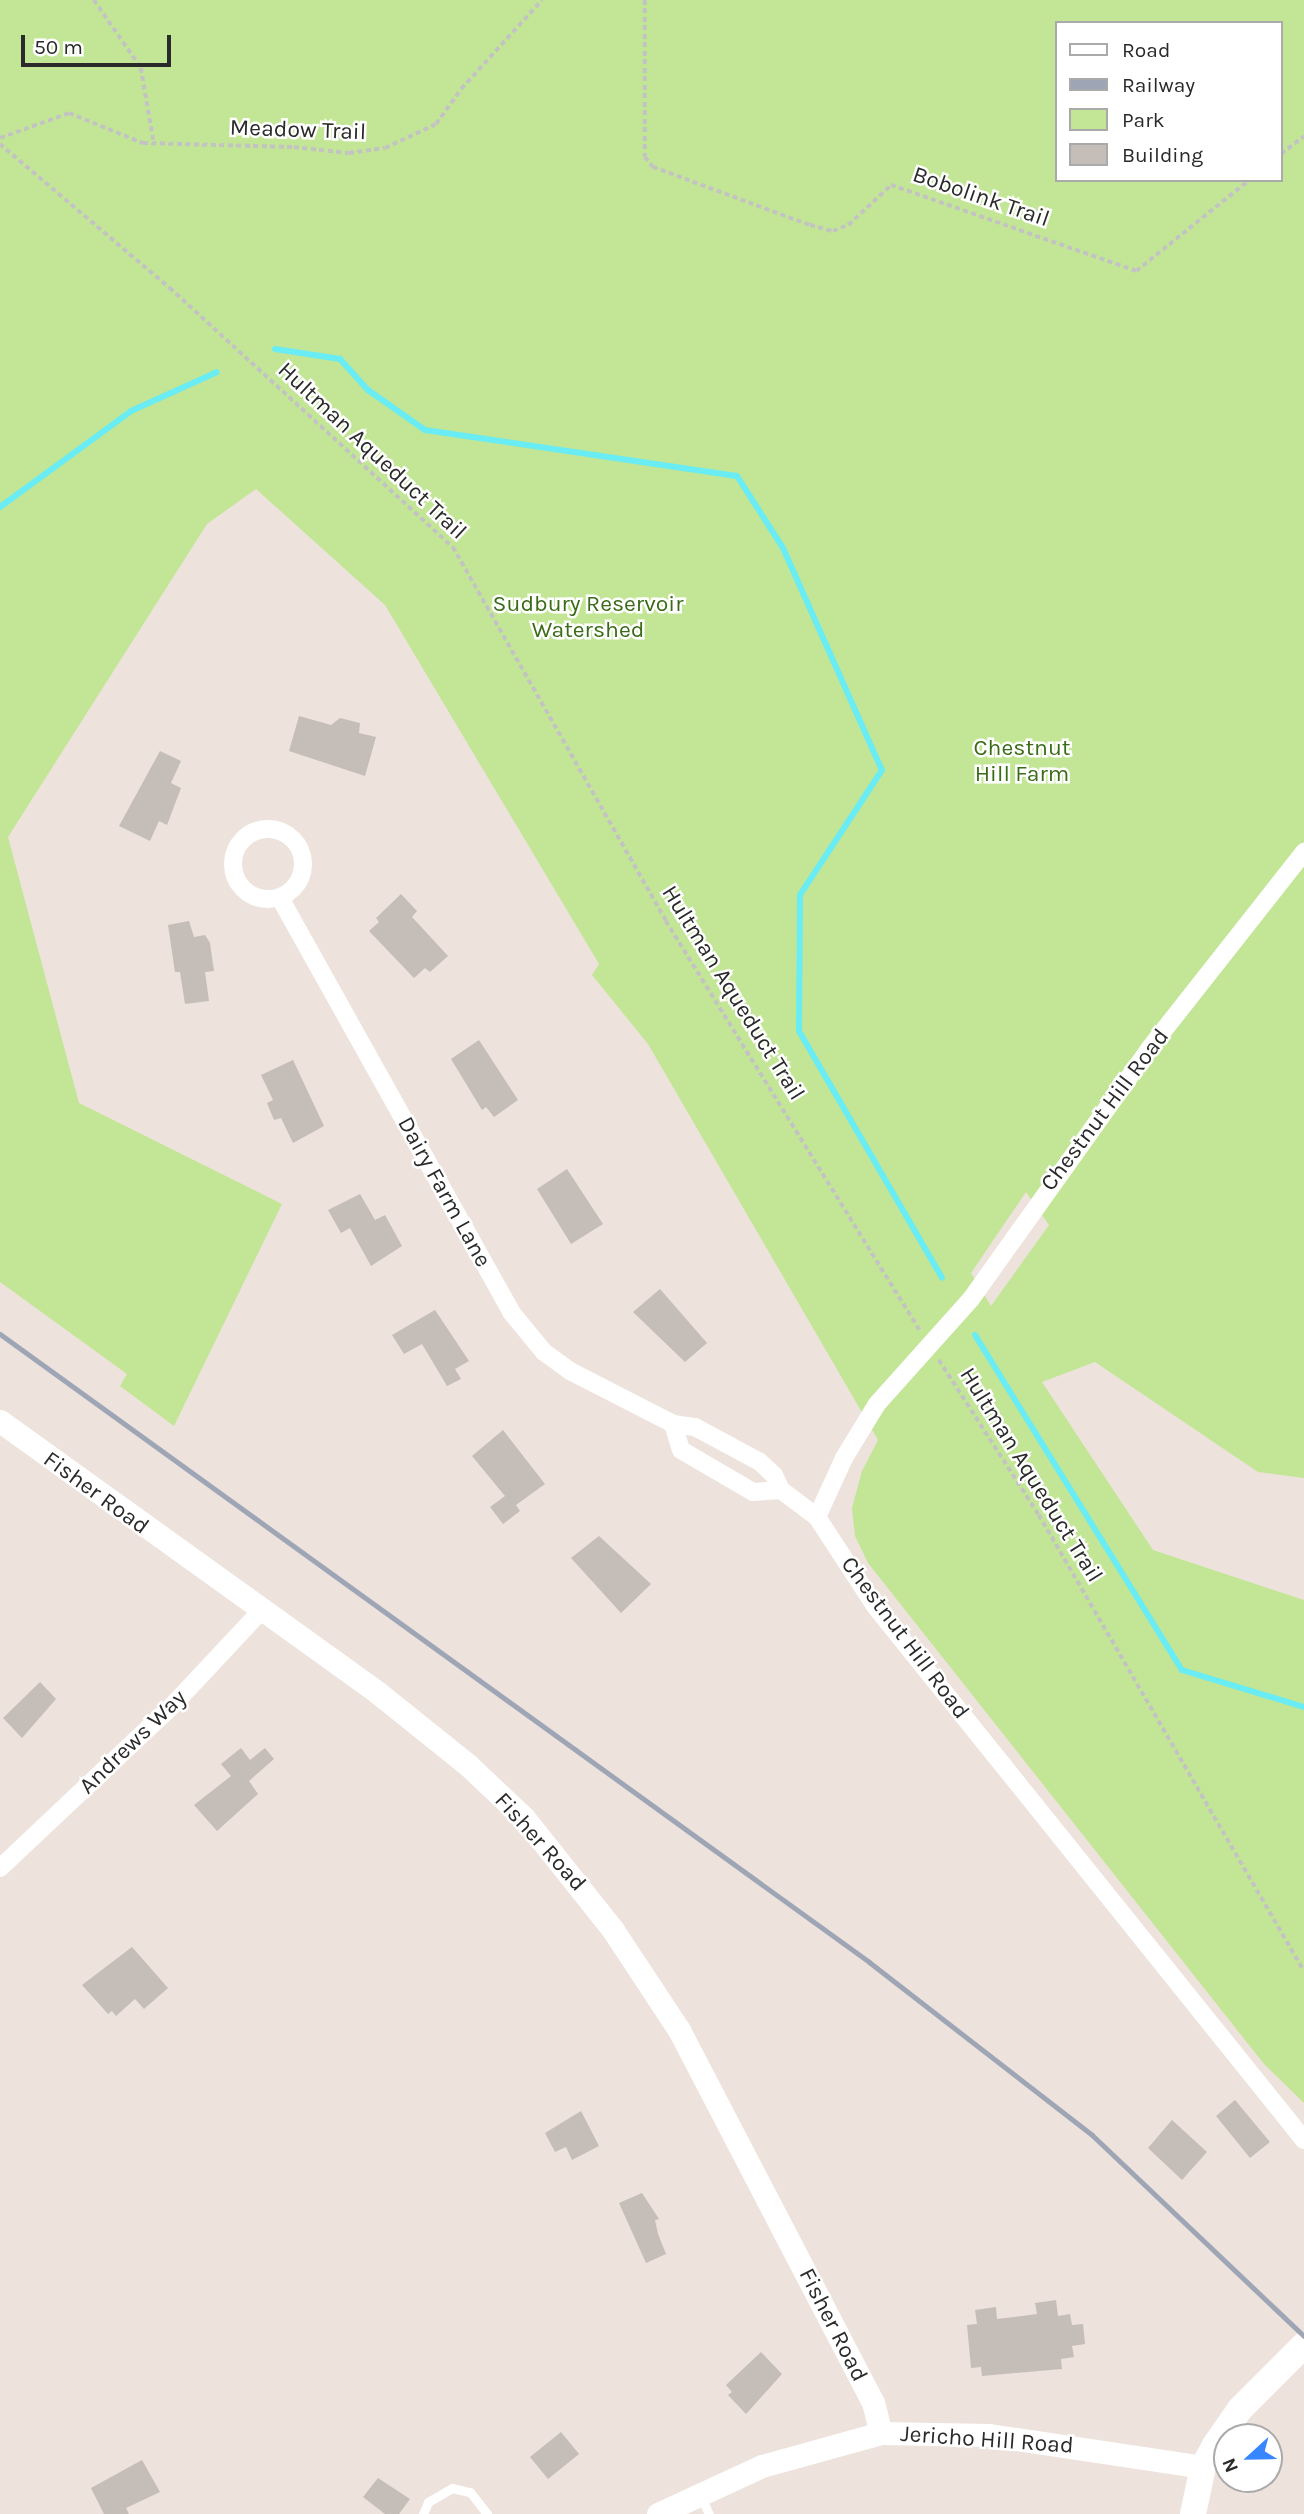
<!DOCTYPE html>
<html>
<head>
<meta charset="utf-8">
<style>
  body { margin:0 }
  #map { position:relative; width:1304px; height:2514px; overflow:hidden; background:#ede2dc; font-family:Karla,sans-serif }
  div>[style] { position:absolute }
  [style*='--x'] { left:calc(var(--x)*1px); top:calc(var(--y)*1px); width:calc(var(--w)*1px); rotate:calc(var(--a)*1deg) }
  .green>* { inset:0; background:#c2e695 }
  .stream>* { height:6px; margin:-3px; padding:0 3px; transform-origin:3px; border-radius:3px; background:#69ecf4 }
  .building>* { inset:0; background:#c5bdb7 }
  .path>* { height:3.5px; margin-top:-1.75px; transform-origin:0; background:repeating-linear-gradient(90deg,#c3c3c3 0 5px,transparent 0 8.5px) }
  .service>* { height:9px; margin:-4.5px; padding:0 4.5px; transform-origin:4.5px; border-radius:4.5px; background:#fff }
  .minor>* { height:18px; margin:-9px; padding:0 9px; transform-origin:9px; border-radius:9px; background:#fff }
  .minor>.ring { margin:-9px; padding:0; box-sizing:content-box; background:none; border:18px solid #fff; border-radius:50% }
  .tertiary>* { height:23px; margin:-11.5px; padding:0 11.5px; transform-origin:11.5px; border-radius:11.5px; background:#fff }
  .secondary>* { height:26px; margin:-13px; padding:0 13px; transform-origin:13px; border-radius:13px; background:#fff }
  .rail>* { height:5px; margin:-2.5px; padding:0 2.5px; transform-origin:2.5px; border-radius:2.5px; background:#9ea6b6 }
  span { translate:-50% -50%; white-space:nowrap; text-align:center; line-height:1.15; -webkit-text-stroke:5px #fff; paint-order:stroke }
  .street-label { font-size:23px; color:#2a2a2a }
  .park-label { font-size:23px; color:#3a6b16 }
  .legend { position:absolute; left:1055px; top:21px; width:228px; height:161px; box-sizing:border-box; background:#fff; border:2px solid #aaa; margin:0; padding:9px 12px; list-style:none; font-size:21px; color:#2a2a2a }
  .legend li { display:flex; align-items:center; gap:14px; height:35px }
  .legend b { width:35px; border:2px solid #aaa }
  .north { position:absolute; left:1213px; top:2423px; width:70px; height:70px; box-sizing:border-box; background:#fff; border:2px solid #aaa; border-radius:50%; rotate:248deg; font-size:19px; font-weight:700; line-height:28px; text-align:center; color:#2a2a2a }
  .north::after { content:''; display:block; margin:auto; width:24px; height:32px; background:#3786ff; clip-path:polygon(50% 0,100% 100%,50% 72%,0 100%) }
  .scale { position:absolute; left:21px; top:35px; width:150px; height:32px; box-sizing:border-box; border:4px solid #2a2a2a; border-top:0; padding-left:9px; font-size:21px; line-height:24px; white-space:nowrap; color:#2a2a2a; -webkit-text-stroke:5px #fff; paint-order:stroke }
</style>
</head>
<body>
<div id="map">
  <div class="green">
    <div style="clip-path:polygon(evenodd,0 0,1304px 0,1304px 1478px,1258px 1472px,1095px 1362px,1042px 1382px,1153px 1550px,1304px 1600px,1304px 2103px,1264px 2064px,868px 1563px,855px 1536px,852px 1508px,862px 1471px,878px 1440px,648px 1044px,592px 975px,599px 964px,385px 605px,256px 489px,207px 524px,8px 837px,79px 1103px,282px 1204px,174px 1426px,120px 1386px,127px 1374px,0 1282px,0 0,1057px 23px,1281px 23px,1281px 180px,1057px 180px,1057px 23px,0 0,1026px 1192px,1049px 1225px,991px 1306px,971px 1273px,1026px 1192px)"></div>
  </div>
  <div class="stream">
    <div style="--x:275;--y:349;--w:66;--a:8.7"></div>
    <div style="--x:340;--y:359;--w:42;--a:47.9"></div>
    <div style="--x:368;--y:390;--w:70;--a:35.1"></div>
    <div style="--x:425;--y:430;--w:315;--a:8.4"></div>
    <div style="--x:737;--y:476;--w:85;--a:57.4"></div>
    <div style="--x:783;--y:548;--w:243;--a:66"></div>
    <div style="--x:882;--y:770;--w:149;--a:123.3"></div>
    <div style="--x:800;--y:895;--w:136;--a:90.4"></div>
    <div style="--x:799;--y:1031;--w:285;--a:59.9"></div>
    <div style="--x:0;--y:507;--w:162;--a:-36.2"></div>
    <div style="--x:131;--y:411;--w:94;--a:-24.4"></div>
    <div style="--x:975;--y:1335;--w:394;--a:58.3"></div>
    <div style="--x:1182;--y:1670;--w:127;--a:16.9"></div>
  </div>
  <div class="building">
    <div style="clip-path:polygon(299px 716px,331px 725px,340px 718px,360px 723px,359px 733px,376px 737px,365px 776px,289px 751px)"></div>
    <div style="clip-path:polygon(160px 751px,181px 761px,171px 783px,181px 788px,167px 825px,159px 821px,150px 841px,119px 826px)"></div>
    <div style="clip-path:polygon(401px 894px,417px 911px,412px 917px,448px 956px,430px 972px,425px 968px,414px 978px,369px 931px,379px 922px,376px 918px)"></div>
    <div style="clip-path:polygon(189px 921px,194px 937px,205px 935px,210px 943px,214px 971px,205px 972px,209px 1001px,185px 1004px,180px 972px,175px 972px,168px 925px)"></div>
    <div style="clip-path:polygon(479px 1040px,518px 1100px,494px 1117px,486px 1107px,482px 1110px,451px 1059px)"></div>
    <div style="clip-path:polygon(293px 1060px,324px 1126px,293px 1143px,281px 1118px,274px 1120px,267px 1103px,273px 1100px,261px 1075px)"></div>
    <div style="clip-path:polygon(567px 1169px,603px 1224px,571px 1244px,537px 1189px)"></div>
    <div style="clip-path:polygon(360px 1194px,375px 1220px,385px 1215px,402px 1246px,371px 1266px,350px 1228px,341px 1233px,328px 1210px)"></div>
    <div style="clip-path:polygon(660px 1289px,707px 1343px,685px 1362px,633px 1312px)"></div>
    <div style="clip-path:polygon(435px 1310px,469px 1361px,455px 1369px,461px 1379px,447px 1386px,422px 1344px,404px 1354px,392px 1335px)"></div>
    <div style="clip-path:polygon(503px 1430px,545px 1484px,516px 1505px,520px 1511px,503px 1524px,490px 1507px,505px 1496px,472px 1456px)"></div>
    <div style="clip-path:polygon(599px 1536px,651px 1584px,621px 1613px,571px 1558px)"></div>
    <div style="clip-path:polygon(40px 1682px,56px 1699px,22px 1738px,3px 1718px)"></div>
    <div style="clip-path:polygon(241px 1748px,250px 1760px,265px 1748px,274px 1759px,249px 1781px,258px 1794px,217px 1831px,194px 1805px,231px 1776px,221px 1764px)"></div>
    <div style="clip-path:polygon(132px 1947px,168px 1988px,144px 2009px,135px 1999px,116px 2016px,112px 2011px,108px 2014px,82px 1985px)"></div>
    <div style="clip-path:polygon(1235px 2100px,1270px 2142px,1250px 2158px,1216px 2116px)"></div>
    <div style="clip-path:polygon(581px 2111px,599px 2146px,572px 2160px,566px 2147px,555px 2152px,545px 2133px)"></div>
    <div style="clip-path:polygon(1172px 2120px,1207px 2152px,1182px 2180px,1148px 2148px)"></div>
    <div style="clip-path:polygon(642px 2193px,659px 2219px,655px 2220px,658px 2234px,666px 2254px,646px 2263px,619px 2203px)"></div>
    <div style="clip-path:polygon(1056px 2300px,1058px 2316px,1070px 2314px,1072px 2325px,1083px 2324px,1085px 2344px,1072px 2346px,1074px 2357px,1061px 2359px,1062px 2369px,982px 2376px,981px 2367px,971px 2368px,967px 2325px,977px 2324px,975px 2310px,996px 2307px,997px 2319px,1037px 2314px,1035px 2303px)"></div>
    <div style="clip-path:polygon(761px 2352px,782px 2374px,746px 2414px,728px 2395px,732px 2392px,726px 2385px)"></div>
    <div style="clip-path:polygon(561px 2432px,579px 2454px,548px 2479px,530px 2457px)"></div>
    <div style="clip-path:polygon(142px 2460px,160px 2492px,126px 2508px,129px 2514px,104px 2514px,91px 2488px)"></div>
    <div style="clip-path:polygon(378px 2478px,410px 2499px,399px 2514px,385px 2514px,363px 2497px)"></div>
  </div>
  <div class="path">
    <div style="--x:94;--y:0;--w:83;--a:55.3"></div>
    <div style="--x:141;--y:68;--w:76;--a:80.2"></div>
    <div style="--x:645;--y:0;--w:157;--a:90"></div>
    <div style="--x:645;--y:157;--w:13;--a:51"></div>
    <div style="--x:653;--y:167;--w:167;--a:20.3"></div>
    <div style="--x:810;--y:225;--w:24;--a:15"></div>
    <div style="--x:833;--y:231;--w:16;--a:-22"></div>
    <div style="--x:848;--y:225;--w:59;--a:-42.9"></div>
    <div style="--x:891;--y:185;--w:260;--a:19.3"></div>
    <div style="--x:1136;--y:271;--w:145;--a:-38.8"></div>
    <div style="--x:0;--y:138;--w:73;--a:-19.9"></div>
    <div style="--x:69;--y:113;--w:80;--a:22.1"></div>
    <div style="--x:143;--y:143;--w:151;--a:1.5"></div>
    <div style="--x:294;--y:147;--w:55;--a:6.2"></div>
    <div style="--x:349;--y:153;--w:36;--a:-8"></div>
    <div style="--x:385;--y:148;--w:56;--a:-25.2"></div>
    <div style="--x:436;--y:124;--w:43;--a:-54.5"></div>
    <div style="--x:461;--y:89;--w:120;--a:-47.7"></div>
    <div style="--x:0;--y:144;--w:223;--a:40.3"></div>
    <div style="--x:170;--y:288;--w:384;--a:42.5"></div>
    <div style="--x:453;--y:547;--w:430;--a:60.3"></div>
    <div style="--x:666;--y:921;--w:481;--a:58.2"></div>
    <div style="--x:1281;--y:154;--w:29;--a:-38"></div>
    <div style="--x:939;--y:1360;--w:184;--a:57.2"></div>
    <div style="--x:1039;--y:1515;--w:527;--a:59.84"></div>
  </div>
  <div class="service">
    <div style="--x:700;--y:2495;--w:21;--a:65"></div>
    <div style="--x:423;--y:2514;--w:13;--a:-67"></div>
    <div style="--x:428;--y:2502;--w:28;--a:-30"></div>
    <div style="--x:452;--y:2488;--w:18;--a:13"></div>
    <div style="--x:470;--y:2492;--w:28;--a:52"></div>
  </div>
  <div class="minor">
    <div class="ring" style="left:233px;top:829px;width:52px;height:52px"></div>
    <div style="--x:280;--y:898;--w:474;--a:60.8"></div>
    <div style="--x:511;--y:1312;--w:52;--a:50.5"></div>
    <div style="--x:544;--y:1352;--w:34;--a:36"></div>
    <div style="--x:572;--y:1372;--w:114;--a:27.2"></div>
    <div style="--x:781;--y:1490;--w:28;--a:176"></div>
    <div style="--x:753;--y:1492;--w:83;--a:-149.7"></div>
    <div style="--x:681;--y:1450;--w:27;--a:-107"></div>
    <div style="--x:673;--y:1424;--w:22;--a:8"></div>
    <div style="--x:695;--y:1427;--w:74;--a:28.3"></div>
    <div style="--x:760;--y:1462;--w:19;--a:43"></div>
    <div style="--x:774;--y:1475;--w:17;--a:65"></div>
    <div style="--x:781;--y:1490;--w:45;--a:36.9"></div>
    <div style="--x:817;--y:1517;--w:106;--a:56.9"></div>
    <div style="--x:875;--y:1606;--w:685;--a:51.22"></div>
    <div style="--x:817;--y:1517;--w:65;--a:-65.4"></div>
    <div style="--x:844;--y:1458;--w:63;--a:-58.6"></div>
    <div style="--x:877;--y:1404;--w:141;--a:-48.2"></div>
    <div style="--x:971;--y:1299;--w:307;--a:-54.5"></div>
    <div style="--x:1149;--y:1049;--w:251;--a:-51.8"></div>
    <div style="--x:0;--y:1868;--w:236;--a:-43.3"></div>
    <div style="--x:172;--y:1706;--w:130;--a:-46.9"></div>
  </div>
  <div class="tertiary">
    <div style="--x:0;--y:1421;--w:464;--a:35.7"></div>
    <div style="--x:377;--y:1692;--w:117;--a:38.7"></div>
    <div style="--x:468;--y:1765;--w:77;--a:43.4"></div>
    <div style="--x:524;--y:1818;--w:143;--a:51.5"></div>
    <div style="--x:613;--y:1930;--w:120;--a:56.6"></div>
    <div style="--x:679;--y:2030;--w:420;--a:62.5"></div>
    <div style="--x:873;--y:2402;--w:32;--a:76"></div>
    <div style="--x:658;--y:2514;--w:115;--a:-24.8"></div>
    <div style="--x:762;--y:2466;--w:123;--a:-15.5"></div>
    <div style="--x:881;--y:2433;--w:108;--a:1.1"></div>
    <div style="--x:989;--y:2435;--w:216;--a:8.5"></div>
  </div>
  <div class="secondary">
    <div style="--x:1193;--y:2514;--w:48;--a:-78"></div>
    <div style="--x:1203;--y:2467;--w:25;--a:-61"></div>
    <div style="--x:1215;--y:2445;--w:44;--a:-55.2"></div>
    <div style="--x:1240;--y:2409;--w:91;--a:-45"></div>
  </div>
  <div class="rail">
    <div style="--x:0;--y:1334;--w:1072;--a:35.85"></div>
    <div style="--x:869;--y:1962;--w:282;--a:37.8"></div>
    <div style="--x:1092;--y:2135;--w:292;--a:43.5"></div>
  </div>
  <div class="street-label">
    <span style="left:298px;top:130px;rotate:2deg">Meadow Trail</span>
    <span style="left:981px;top:197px;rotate:19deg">Bobolink Trail</span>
    <span style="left:372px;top:451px;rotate:43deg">Hultman Aqueduct Trail</span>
    <span style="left:733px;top:993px;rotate:58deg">Hultman Aqueduct Trail</span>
    <span style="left:1105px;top:1110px;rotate:-53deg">Chestnut Hill Road</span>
    <span style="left:444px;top:1192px;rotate:61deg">Dairy Farm Lane</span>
    <span style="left:1031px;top:1475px;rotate:58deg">Hultman Aqueduct Trail</span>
    <span style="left:96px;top:1493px;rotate:36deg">Fisher Road</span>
    <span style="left:905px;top:1638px;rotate:53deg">Chestnut Hill Road</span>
    <span style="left:133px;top:1742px;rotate:-44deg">Andrews Way</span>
    <span style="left:540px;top:1842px;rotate:48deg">Fisher Road</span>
    <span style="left:833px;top:2325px;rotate:63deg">Fisher Road</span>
    <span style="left:987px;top:2440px;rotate:4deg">Jericho Hill Road</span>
  </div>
  <div class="park-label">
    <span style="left:588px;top:617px">Sudbury Reservoir<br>Watershed</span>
    <span style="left:1022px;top:761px">Chestnut<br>Hill Farm</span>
  </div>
  <ul class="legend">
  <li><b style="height:9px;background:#fff"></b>Road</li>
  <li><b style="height:9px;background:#9ea6b6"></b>Railway</li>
  <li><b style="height:19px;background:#c2e695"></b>Park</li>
  <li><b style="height:19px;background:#c5bdb7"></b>Building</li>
  </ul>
  <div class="north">N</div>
  <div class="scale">50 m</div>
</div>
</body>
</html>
